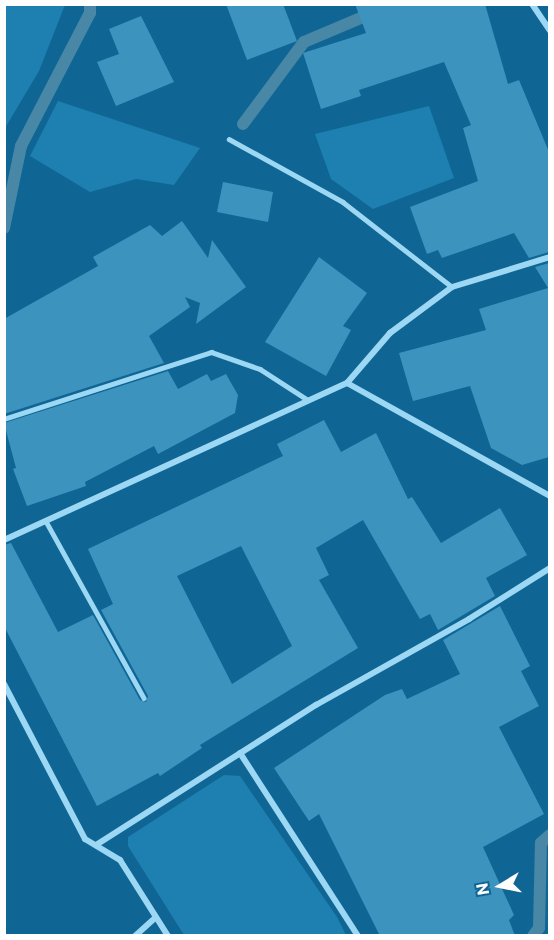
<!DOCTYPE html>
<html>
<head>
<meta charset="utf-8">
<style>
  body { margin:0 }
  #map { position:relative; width:554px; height:940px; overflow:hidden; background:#0f6694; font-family:Commissioner,sans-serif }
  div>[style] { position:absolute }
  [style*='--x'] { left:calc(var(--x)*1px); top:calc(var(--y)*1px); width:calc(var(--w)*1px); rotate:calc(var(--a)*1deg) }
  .green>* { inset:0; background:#1d80b1 }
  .stream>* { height:12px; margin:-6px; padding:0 6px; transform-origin:6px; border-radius:6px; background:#4887a6 }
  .building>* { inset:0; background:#3c93be }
  .service>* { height:4.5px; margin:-2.25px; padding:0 2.25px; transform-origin:2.25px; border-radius:2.25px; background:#9cd7f4 }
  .minor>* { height:6px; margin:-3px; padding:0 3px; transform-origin:3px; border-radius:3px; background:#9cd7f4 }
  span { translate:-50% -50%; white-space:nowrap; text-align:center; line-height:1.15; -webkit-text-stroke:5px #0f6694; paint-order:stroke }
  .frame { position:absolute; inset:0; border:6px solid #fff; pointer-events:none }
  .north { position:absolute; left:470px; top:856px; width:60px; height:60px; -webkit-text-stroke:4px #0f6694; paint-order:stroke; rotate:260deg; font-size:16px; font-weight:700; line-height:24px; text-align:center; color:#fff }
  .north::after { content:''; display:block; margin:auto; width:21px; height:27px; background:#fff; clip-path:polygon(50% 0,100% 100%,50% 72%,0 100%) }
</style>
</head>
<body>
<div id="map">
  <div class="green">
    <div style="clip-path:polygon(5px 4px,65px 5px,39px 71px,5px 128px)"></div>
    <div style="clip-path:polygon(58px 101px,200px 148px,174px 185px,136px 179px,90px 192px,30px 156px)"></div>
    <div style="clip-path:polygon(429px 106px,454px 178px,373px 209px,331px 179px,315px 134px)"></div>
    <div style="clip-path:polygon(224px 775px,240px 776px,337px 917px,346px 935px,184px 935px,128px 846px,128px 837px)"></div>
  </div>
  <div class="stream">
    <div style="--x:243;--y:124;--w:102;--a:-53.4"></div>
    <div style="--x:304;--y:42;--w:77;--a:-22.9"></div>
    <div style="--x:4;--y:228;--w:84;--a:-78.3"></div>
    <div style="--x:21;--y:146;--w:150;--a:-62.6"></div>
    <div style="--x:90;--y:13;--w:9;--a:-90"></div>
    <div style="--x:533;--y:936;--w:10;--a:-53"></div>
    <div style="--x:539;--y:928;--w:85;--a:-88.7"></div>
    <div style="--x:541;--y:843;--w:12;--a:-42"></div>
  </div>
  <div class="building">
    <div style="clip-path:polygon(226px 4px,283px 4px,297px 41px,247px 60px)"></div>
    <div style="clip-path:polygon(355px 4px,485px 4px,508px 84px,519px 80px,549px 152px,549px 252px,529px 258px,514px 233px,442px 258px,438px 250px,427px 254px,410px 207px,478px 181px,463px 128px,471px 125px,444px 62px,359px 90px,361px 96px,321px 109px,303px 53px,366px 33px)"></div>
    <div style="clip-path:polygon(141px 16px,174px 82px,116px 106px,97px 62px,119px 54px,109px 29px)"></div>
    <div style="clip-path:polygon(223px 182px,273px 192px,268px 222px,217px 212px)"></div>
    <div style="clip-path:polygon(182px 221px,208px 258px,212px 240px,246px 287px,196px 324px,200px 303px,185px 297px,190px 307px,149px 336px,164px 363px,4px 414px,4px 319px,98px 266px,93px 257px,150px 225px,162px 236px)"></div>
    <div style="clip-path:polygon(319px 257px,367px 293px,343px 326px,351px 330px,326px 376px,265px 342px)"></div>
    <div style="clip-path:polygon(549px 263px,549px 457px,522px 465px,491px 448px,470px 386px,413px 401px,399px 353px,486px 330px,479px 309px,548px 288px,535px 267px)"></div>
    <div style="clip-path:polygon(168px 371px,178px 389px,207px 374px,211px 381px,226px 374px,238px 395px,235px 413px,158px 454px,154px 446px,85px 482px,86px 486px,27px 506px,13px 469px,16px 468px,4px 423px)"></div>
    <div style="clip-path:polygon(evenodd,324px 420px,341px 452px,376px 433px,408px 499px,412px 497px,441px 543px,500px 508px,527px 555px,486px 578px,495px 596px,438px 630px,430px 614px,420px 619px,363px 520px,316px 548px,329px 575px,319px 580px,358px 648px,200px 745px,202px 748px,160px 776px,158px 773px,97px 806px,4px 626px,4px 545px,11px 543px,58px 632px,93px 615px,140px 700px,146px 702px,148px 696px,101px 610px,113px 604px,88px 549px,283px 456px,277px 444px,324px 420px,241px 546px,292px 646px,232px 684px,177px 576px,241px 546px)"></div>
    <div style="clip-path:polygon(500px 606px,530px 666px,521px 671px,539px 706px,499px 727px,544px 814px,483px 847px,514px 915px,509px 920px,515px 936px,380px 936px,319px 814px,309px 821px,274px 768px,385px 695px,402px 689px,407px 699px,460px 674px,443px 640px)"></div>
  </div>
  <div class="service">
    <div style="--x:229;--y:139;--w:130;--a:28.9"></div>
    <div style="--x:343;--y:202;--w:138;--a:37.9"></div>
    <div style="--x:4;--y:419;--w:218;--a:-17.9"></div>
    <div style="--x:211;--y:352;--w:52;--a:19.1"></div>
    <div style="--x:260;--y:369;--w:57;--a:32.9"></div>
    <div style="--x:47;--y:523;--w:200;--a:61"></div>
  </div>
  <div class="minor">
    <div style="--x:532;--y:4;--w:32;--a:56"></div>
    <div style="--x:347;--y:383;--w:66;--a:-49.3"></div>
    <div style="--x:390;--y:333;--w:77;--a:-36.6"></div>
    <div style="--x:452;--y:287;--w:102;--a:-17"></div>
    <div style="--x:4;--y:540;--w:377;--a:-24.6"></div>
    <div style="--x:347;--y:383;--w:232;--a:29.1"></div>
    <div style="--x:4;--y:684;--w:175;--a:62.4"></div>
    <div style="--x:85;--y:839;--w:41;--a:31"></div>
    <div style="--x:120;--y:860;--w:90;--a:57.7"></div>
    <div style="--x:240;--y:753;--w:218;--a:57.2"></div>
    <div style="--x:96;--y:845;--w:261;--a:-32.5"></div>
    <div style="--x:316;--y:705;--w:176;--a:-29.3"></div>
    <div style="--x:469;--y:619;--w:96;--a:-32.2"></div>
    <div style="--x:135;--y:936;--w:28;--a:-42"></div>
  </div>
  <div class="frame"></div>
  <div class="north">N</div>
</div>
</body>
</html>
